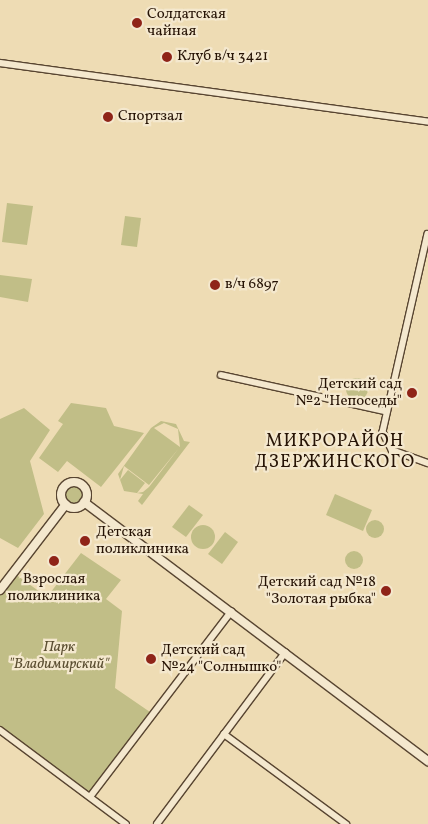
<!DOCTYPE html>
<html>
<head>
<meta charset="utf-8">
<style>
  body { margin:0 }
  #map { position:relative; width:428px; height:824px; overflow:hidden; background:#eedcb4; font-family:Vollkorn,serif }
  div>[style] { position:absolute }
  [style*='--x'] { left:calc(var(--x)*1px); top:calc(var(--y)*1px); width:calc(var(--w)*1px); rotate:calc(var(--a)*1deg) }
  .green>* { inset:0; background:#c1be87 }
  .round { border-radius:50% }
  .roads { filter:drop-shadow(1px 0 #584531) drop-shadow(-1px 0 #584531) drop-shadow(0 1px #584531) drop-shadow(0 -1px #584531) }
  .minor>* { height:5.5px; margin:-2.75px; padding:0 2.75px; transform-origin:2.75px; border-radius:2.75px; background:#f4e8ce }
  .tertiary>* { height:8px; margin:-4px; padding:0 4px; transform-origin:4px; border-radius:4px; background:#f4e8ce }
  .tertiary>.ring { margin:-4px; padding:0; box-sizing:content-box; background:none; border:8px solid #f4e8ce; border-radius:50% }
  .dots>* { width:14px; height:14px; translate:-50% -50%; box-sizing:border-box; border:2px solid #f4e8ce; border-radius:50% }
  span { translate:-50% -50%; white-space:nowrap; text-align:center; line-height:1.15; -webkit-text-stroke:4.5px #f4e8ce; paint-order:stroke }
  .poi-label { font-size:15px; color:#261305 }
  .left { translate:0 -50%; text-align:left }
  .right { translate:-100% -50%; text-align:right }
  .park-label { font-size:15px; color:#5c4f32; font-style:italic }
  .quarter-label { font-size:18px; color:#261305; letter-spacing:1px }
</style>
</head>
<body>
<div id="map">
  <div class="green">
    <div style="clip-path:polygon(7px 203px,33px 206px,27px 245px,2px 242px)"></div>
    <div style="clip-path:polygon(125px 216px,141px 218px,137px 247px,121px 245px)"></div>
    <div style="clip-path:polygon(0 275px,32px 279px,28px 302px,0 297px)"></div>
    <div class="round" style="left:346px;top:378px;width:22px;height:22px"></div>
    <div style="clip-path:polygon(71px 403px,106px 408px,114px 426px,144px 433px,101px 487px,67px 461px,58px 472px,39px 458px,63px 424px,58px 421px)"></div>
    <div style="clip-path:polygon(24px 408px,50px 430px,30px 461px,44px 514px,18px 548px,0 538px,0 419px)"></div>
    <div style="clip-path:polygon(evenodd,161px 421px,176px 424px,184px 441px,190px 442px,142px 505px,138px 501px,143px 494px,124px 491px,118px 474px,151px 428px,161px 421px,164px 423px,178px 429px,180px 447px,154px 428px,164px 423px,161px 421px,179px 448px,149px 487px,143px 492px,137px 493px,145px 483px,128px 470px,120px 480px,124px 466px,149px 485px,179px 448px)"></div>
    <div class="round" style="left:65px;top:486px;width:18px;height:18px"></div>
    <div style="clip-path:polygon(335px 494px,372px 510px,363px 531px,326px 515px)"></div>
    <div style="clip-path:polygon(189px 505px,203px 515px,186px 537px,172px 527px)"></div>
    <div class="round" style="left:366px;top:520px;width:18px;height:18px"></div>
    <div class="round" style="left:191px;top:525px;width:24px;height:24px"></div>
    <div style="clip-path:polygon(225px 532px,238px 542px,222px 564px,208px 554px)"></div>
    <div class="round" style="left:345px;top:551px;width:18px;height:18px"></div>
    <div style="clip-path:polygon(81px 553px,121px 580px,106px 599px,122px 611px,115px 688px,150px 712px,89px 794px,0 729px,0 594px,15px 574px,47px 597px)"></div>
  </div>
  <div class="roads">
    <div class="minor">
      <div style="--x:0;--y:63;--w:432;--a:7.8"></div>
      <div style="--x:428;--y:234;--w:203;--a:102.8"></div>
      <div style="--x:383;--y:432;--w:20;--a:63"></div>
      <div style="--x:392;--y:450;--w:38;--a:20"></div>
      <div style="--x:221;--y:375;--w:168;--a:12.4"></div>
      <div style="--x:0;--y:730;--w:157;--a:36.7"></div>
      <div style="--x:224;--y:734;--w:152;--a:36.4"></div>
      <div style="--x:90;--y:797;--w:233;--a:-52.7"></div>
      <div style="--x:157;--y:824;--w:214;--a:-53.2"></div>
    </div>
    <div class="tertiary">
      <div class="ring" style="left:61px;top:482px;width:18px;height:18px"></div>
      <div style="--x:84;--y:502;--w:431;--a:37"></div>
      <div style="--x:0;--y:590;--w:108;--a:-52.5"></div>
    </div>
  </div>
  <div class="dots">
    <div style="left:137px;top:23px;background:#8f2418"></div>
    <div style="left:167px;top:57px;background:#8f2418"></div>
    <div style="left:108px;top:117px;background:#8f2418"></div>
    <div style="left:215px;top:285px;background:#8f2418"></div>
    <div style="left:412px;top:393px;background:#8f2418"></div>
    <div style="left:85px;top:541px;background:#8f2418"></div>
    <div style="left:54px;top:561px;background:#8f2418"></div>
    <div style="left:386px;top:591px;background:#8f2418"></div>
    <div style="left:151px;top:659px;background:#8f2418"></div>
  </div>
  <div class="poi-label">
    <span class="left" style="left:147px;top:23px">Солдатская<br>чайная</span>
    <span class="left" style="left:177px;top:57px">Клуб в/ч 3421</span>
    <span class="left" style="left:118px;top:117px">Спортзал</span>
    <span class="left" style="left:225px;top:285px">в/ч 6897</span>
    <span class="right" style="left:402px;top:393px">Детский сад<br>№2 "Непоседы"</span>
    <span class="left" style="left:96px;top:541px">Детская<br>поликлиника</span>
    <span style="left:54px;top:588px">Взрослая<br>поликлиника</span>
    <span class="right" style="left:376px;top:591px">Детский сад №18<br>"Золотая рыбка"</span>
    <span class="left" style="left:161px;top:659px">Детский сад<br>№24 "Солнышко"</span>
  </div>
  <div class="park-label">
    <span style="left:59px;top:656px">Парк<br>"Владимирский"</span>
  </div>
  <div class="quarter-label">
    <span style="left:335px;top:453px">МИКРОРАЙОН<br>ДЗЕРЖИНСКОГО</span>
  </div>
</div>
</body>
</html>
